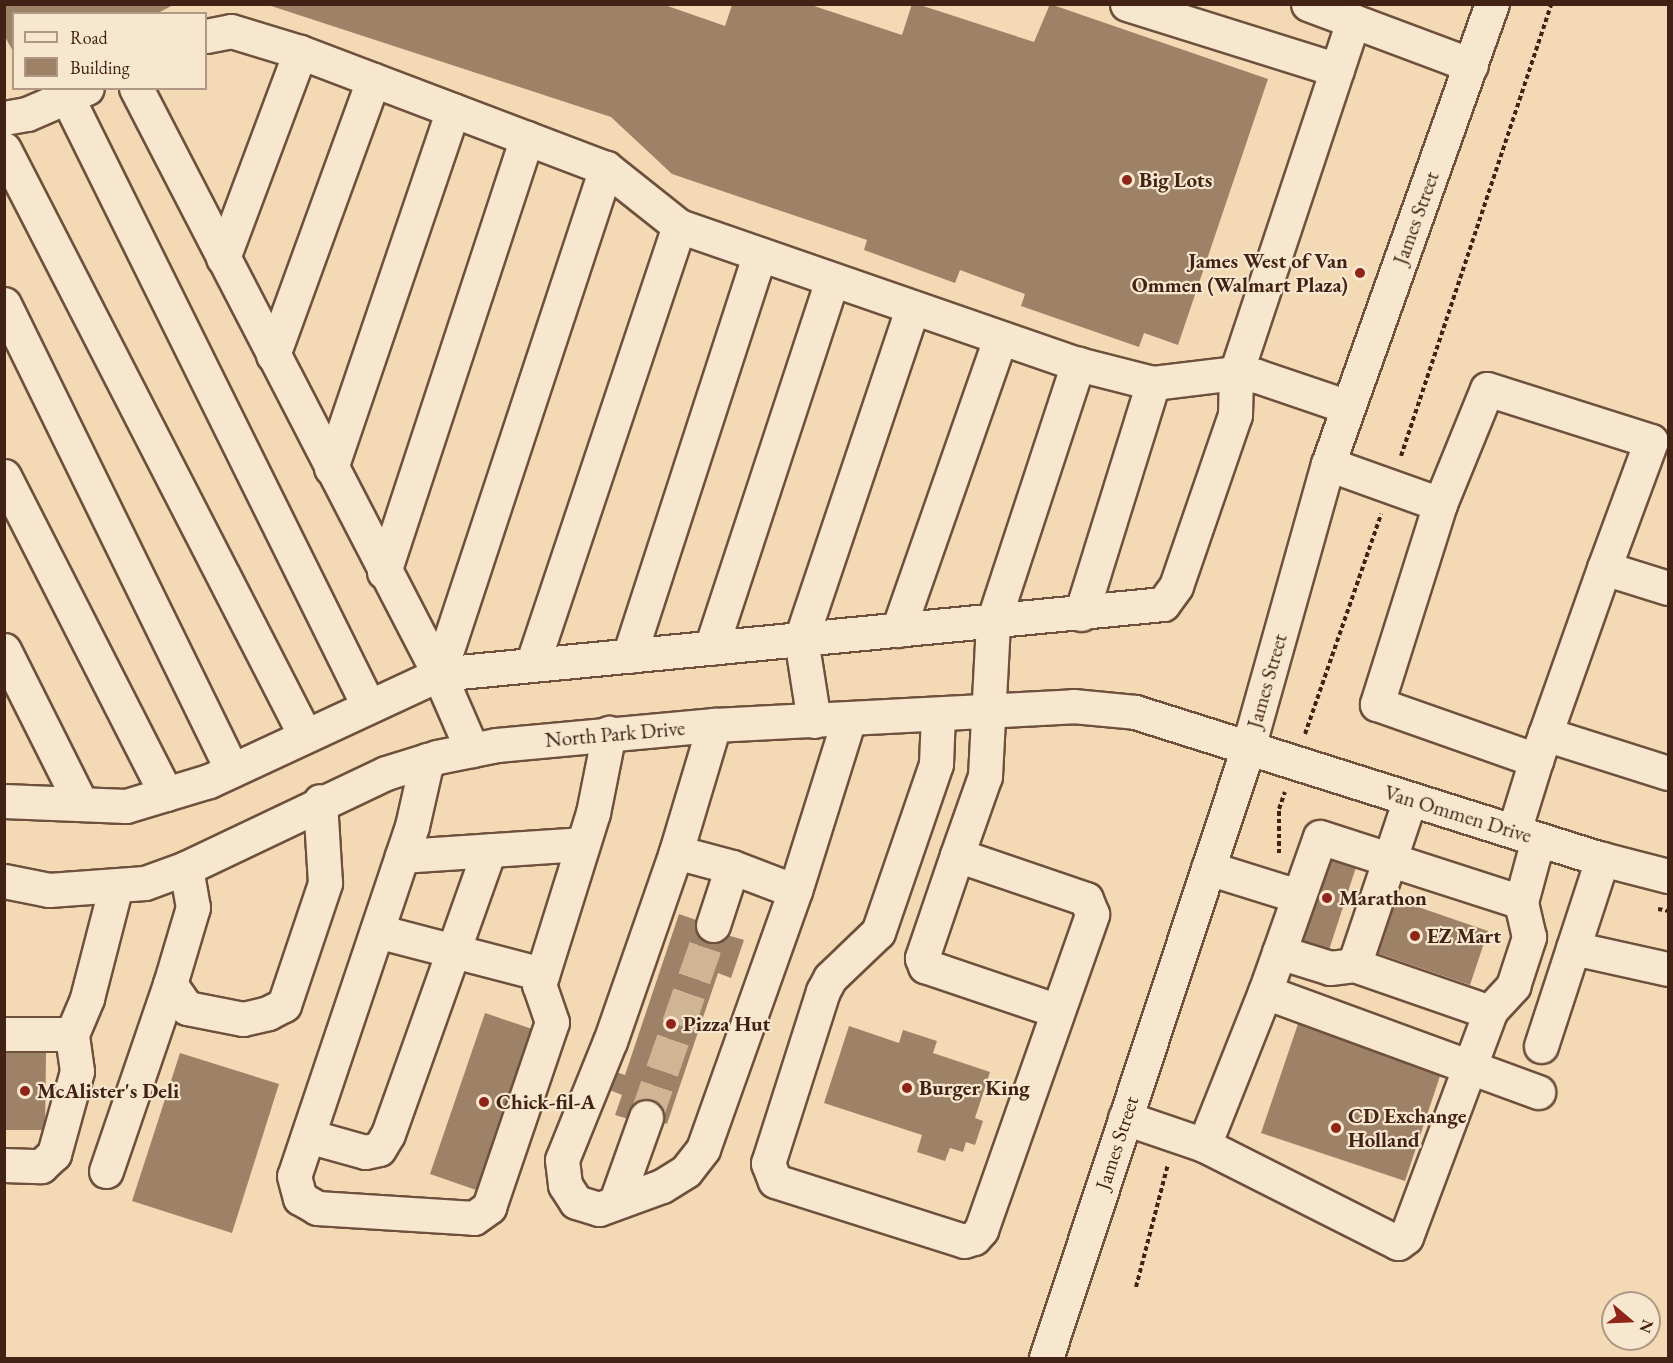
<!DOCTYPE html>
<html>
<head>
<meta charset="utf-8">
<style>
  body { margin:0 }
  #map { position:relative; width:1673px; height:1363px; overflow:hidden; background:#f3dab5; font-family:"EB Garamond",serif }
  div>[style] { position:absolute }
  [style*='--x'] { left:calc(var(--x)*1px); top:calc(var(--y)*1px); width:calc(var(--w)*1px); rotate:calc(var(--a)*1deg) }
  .building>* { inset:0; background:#9e8268 }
  .minor-tunnel>* { height:33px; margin-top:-16.5px; transform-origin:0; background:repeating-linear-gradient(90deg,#d0b595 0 33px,transparent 0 49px) }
  .path>* { height:4px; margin-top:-2px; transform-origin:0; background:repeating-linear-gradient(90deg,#422215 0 4.5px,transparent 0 7.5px) }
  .roads { filter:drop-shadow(2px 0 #6e503d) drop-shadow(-2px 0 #6e503d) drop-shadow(0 2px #6e503d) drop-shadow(0 -2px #6e503d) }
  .minor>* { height:33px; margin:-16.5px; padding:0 16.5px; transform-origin:16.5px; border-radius:16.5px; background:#f7e7cf }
  .dots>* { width:16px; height:16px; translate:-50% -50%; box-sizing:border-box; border:3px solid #f7e7cf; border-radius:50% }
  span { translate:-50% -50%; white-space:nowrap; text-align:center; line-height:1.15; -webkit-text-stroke:4.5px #f7e7cf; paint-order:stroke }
  .poi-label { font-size:21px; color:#422215; font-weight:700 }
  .left { translate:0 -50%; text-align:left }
  .right { translate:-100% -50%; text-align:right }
  .street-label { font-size:21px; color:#422215 }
  .frame { position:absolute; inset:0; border:6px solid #422215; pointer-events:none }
  .legend { position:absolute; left:12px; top:12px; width:195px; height:78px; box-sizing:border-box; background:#f7e7cf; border:2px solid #af9885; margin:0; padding:8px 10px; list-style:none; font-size:18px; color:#422215 }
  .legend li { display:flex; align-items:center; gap:12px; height:30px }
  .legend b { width:30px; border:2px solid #af9885 }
  .north { position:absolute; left:1601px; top:1291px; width:60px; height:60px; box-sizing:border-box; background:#f7e7cf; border:2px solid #af9885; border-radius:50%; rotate:109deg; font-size:16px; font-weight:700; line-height:24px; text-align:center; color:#422215 }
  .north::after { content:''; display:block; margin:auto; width:21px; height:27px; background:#8f2418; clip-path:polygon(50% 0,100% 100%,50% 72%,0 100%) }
</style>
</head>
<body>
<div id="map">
  <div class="building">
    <div style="clip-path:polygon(4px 4px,175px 4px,156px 14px,14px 14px,14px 53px,4px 35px)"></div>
    <div style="clip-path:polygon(265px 4px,662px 4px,725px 26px,732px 5px,811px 5px,902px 35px,912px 4px,917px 4px,1034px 42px,1050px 4px,1268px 79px,1178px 345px,1144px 333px,1139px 347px,1021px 306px,1025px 294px,960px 270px,955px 283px,864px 250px,867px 240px,672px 174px,611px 117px)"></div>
    <div style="clip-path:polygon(1327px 842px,1361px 852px,1328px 953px,1294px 942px)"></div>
    <div style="clip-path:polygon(1392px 898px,1488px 931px,1470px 985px,1374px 952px)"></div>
    <div style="clip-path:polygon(679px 914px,728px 931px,727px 935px,744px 940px,731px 978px,718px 973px,667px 1124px,641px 1115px,638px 1122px,615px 1115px,622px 1095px,607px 1089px,613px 1071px,625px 1075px)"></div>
    <div style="clip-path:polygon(485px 1013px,535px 1030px,479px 1191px,430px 1174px)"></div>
    <div style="clip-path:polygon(1301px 1015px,1444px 1064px,1405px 1181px,1261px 1133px)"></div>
    <div style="clip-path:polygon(849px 1026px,899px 1043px,903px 1030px,937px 1041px,933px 1053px,990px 1072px,975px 1118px,983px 1121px,975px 1145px,966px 1142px,963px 1152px,950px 1148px,945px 1161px,917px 1152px,922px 1135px,824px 1103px)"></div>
    <div style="clip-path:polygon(4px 1052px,46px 1052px,45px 1130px,4px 1130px)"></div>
    <div style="clip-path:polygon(180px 1053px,279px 1084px,232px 1233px,132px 1201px)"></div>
  </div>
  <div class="minor-tunnel">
    <div style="--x:646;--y:1117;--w:203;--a:-70.8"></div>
  </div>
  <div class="path">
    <div style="--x:1401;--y:456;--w:476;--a:-71.6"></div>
    <div style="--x:1305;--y:734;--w:233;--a:-70.9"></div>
    <div style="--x:1279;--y:853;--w:44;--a:-90"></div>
    <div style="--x:1279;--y:809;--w:18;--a:-71"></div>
    <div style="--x:1658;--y:909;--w:10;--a:11"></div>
    <div style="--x:1136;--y:1287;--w:127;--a:-75.4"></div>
  </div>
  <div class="roads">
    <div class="minor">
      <div style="--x:1127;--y:4;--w:220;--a:17.4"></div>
      <div style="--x:1308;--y:4;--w:174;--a:20.5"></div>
      <div style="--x:206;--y:36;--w:25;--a:-11"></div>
      <div style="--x:231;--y:31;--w:72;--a:16.9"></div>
      <div style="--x:300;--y:52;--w:327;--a:20.8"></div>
      <div style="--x:606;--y:168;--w:93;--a:38.5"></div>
      <div style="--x:679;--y:226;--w:422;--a:19.1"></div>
      <div style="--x:1078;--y:364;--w:77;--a:14.2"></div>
      <div style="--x:1153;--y:383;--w:84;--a:-6.9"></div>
      <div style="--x:1236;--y:373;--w:21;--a:8"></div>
      <div style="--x:1257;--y:376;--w:96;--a:18.8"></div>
      <div style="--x:136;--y:88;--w:660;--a:62.66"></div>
      <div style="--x:439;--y:674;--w:83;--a:66.5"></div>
      <div style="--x:67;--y:97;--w:678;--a:63.66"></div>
      <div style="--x:4;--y:118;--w:23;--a:-10"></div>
      <div style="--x:27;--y:114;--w:65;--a:-23.4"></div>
      <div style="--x:4;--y:149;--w:659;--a:62.81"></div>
      <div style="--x:223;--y:258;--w:220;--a:-69.5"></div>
      <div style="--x:4;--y:304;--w:519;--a:63.93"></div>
      <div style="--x:273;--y:355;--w:293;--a:-70"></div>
      <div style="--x:1328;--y:464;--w:119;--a:19.7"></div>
      <div style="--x:1440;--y:504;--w:210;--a:107.5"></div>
      <div style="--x:1377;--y:704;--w:169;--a:19.4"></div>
      <div style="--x:1536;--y:760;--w:74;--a:107.2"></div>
      <div style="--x:331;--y:468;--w:378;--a:-71.2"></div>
      <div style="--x:4;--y:476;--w:357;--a:63"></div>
      <div style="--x:1440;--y:504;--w:124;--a:-67.8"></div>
      <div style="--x:1487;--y:389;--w:172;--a:17.6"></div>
      <div style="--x:1651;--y:441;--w:135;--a:110.3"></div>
      <div style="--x:384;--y:572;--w:457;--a:-71.8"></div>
      <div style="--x:1081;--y:614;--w:242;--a:-72.7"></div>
      <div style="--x:898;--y:630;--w:308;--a:-70.7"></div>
      <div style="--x:711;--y:648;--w:386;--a:-71.8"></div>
      <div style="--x:4;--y:650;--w:172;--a:63.4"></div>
      <div style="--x:629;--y:656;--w:420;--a:-72"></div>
      <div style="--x:532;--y:665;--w:463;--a:-71.5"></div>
      <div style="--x:439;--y:674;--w:533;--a:-71.74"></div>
      <div style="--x:938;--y:714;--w:50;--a:92.3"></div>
      <div style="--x:936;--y:764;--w:178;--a:109"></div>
      <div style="--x:878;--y:932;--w:66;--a:136.2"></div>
      <div style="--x:830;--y:978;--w:15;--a:118"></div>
      <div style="--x:823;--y:991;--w:181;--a:107.7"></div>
      <div style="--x:768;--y:1163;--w:19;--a:69"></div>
      <div style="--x:775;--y:1181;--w:198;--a:17.6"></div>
      <div style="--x:964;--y:1241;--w:10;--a:-17"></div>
      <div style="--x:974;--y:1238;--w:11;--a:-49"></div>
      <div style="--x:981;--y:1230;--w:335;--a:-70.6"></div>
      <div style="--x:1092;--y:914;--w:16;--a:-112"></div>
      <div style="--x:1086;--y:899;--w:136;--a:-161.2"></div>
      <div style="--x:957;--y:855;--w:84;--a:-70.5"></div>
      <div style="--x:985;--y:776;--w:154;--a:-87"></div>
      <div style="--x:993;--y:622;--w:272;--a:-71.8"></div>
      <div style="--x:814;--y:721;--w:83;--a:-99"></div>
      <div style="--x:801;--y:639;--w:347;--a:-71.4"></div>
      <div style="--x:714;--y:725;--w:133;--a:106.7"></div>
      <div style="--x:676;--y:852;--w:200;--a:109.2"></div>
      <div style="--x:610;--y:1041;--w:128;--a:112"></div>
      <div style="--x:562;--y:1160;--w:25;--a:83"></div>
      <div style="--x:565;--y:1185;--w:20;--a:57"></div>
      <div style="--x:576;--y:1202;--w:24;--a:17"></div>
      <div style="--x:599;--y:1209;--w:67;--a:-20.1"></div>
      <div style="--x:662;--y:1186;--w:28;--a:-32"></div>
      <div style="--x:686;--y:1171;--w:28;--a:-52"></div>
      <div style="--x:703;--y:1149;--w:274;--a:-70.4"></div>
      <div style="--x:795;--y:891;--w:180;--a:-72.6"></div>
      <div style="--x:1545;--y:734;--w:129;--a:17.6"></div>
      <div style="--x:427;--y:760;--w:68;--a:102.8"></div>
      <div style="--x:412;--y:826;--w:369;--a:108.6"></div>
      <div style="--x:294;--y:1176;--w:23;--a:75"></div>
      <div style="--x:300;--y:1198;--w:20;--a:30"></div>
      <div style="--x:317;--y:1208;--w:157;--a:3.6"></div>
      <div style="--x:474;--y:1218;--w:19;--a:-36"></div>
      <div style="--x:489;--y:1207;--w:195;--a:-71.2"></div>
      <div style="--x:552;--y:1022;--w:39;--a:-109"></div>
      <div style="--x:539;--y:985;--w:180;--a:-72.6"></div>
      <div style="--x:593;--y:813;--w:82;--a:-78.7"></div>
      <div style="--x:1536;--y:760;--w:204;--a:-70.5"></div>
      <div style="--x:1604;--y:568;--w:67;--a:17.4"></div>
      <div style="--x:1410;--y:799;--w:175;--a:108.6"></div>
      <div style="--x:1354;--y:965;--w:144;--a:19.1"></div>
      <div style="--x:4;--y:801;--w:122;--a:2.3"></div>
      <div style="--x:126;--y:806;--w:87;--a:-16.8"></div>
      <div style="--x:209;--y:781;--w:254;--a:-24.9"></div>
      <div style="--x:439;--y:674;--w:727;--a:-5.52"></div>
      <div style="--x:1163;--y:604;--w:22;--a:-54"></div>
      <div style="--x:1176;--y:586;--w:181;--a:-71"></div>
      <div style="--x:1235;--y:415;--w:42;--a:-88.6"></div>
      <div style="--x:1236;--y:373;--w:371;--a:-71.6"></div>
      <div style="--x:676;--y:852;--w:58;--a:15"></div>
      <div style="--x:732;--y:867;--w:67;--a:20.9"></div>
      <div style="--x:957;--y:855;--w:109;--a:108.8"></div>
      <div style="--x:922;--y:958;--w:9;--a:69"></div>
      <div style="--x:925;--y:966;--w:140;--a:18.7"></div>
      <div style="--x:402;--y:856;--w:181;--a:-3.8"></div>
      <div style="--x:186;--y:868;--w:40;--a:80"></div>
      <div style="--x:193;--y:907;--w:80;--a:106.6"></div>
      <div style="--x:170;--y:984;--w:29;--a:55"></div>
      <div style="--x:187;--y:1008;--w:57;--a:11.1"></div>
      <div style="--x:243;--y:1019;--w:26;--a:-13"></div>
      <div style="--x:268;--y:1013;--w:18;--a:-27"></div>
      <div style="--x:284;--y:1005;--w:129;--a:-71.4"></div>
      <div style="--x:325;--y:883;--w:82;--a:-93.5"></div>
      <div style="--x:1208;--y:868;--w:94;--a:17.3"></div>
      <div style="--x:4;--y:881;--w:46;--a:11.3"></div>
      <div style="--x:49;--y:890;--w:96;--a:-4.2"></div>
      <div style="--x:145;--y:883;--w:44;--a:-20.1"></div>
      <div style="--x:186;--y:868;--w:221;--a:-25.4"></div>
      <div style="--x:386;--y:773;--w:53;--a:-17.4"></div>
      <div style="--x:437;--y:757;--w:61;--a:-11.3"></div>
      <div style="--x:497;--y:745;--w:218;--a:-5.3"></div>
      <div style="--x:714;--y:725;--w:360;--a:-3"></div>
      <div style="--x:1073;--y:706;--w:62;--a:5.5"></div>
      <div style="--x:1135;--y:712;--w:490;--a:17.5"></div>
      <div style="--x:1602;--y:859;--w:68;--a:14.4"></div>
      <div style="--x:713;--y:925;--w:61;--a:-71.9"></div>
      <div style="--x:377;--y:931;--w:171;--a:14.6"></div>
      <div style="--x:1573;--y:948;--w:97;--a:12.5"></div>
      <div style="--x:1279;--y:952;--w:53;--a:17.4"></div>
      <div style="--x:1330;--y:968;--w:24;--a:-7"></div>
      <div style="--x:1265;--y:992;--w:291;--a:20.1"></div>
      <div style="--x:4;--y:1034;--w:68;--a:0"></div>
      <div style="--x:1541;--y:1046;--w:197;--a:-71.9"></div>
      <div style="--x:1125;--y:1118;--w:83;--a:18.9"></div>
      <div style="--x:1204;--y:1145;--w:217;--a:26.8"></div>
      <div style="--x:1398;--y:1243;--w:10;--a:-37"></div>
      <div style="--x:1406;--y:1237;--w:242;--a:-69.5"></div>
      <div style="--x:1491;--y:1010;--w:33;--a:-47"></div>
      <div style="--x:1513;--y:986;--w:52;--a:-71.9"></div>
      <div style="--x:1529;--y:937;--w:36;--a:-103"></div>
      <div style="--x:1521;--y:902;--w:65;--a:-74.9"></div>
      <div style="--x:308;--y:1136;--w:59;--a:15.7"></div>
      <div style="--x:365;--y:1152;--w:14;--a:-12"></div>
      <div style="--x:379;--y:1149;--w:17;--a:-59"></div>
      <div style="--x:388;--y:1134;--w:301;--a:-70.4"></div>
      <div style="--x:1204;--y:1145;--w:165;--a:-68.3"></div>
      <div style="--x:1265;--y:992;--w:164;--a:-70.5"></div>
      <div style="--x:1320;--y:837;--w:211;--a:17.9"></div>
      <div style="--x:4;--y:1165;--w:37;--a:2"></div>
      <div style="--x:41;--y:1166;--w:18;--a:-43"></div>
      <div style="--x:54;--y:1154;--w:86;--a:-74.5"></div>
      <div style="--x:77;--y:1071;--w:37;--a:-98"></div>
      <div style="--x:72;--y:1034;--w:39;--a:-67"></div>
      <div style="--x:87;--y:998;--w:116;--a:-75.5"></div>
      <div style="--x:106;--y:1171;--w:198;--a:-71.1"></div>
      <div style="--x:616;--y:1201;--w:89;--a:-70.3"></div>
      <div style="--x:1046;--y:1358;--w:643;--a:-71.68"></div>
      <div style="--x:1248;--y:748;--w:295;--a:-74.3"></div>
      <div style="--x:1328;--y:464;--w:488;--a:-70.4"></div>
    </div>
  </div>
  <div class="dots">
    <div style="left:1127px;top:180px;background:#8f2418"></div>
    <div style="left:1360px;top:273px;background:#8f2418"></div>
    <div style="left:1327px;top:898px;background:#8f2418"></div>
    <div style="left:1415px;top:936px;background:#8f2418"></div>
    <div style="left:671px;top:1024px;background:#8f2418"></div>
    <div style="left:907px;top:1088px;background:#8f2418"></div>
    <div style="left:25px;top:1091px;background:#8f2418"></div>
    <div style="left:484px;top:1102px;background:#8f2418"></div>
    <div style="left:1336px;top:1128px;background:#8f2418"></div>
  </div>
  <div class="poi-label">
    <span class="left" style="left:1139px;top:180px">Big Lots</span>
    <span class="right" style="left:1348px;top:273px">James West of Van<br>Ommen (Walmart Plaza)</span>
    <span class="left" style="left:1339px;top:898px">Marathon</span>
    <span class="left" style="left:1427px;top:936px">EZ Mart</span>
    <span class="left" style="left:683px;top:1024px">Pizza Hut</span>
    <span class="left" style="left:919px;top:1088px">Burger King</span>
    <span class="left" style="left:37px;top:1091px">McAlister's Deli</span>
    <span class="left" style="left:496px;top:1102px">Chick-fil-A</span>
    <span class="left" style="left:1348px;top:1128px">CD Exchange<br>Holland</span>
  </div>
  <div class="street-label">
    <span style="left:1416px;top:218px;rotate:-70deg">James Street</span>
    <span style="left:1267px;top:681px;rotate:-74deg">James Street</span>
    <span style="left:615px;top:734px;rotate:-5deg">North Park Drive</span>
    <span style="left:1458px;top:814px;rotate:17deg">Van Ommen Drive</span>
    <span style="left:1117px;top:1143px;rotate:-72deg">James Street</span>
  </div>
  <div class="frame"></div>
  <ul class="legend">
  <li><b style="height:8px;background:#f7e7cf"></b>Road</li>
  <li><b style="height:16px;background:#9e8268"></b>Building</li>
  </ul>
  <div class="north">N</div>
</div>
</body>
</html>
